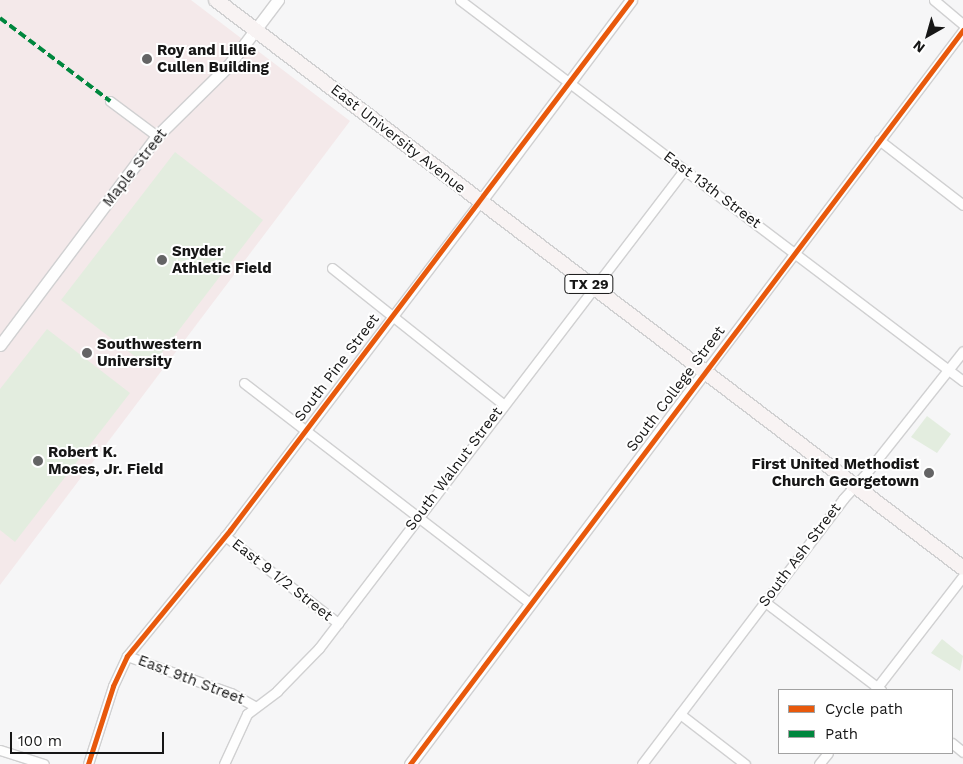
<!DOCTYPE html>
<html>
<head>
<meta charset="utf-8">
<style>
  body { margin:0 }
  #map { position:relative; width:963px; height:764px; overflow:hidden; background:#f6f6f7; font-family:"Work Sans",sans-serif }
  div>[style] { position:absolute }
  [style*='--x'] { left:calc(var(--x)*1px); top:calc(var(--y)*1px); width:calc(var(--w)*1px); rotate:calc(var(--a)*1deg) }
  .education>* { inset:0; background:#f4e9ea }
  .green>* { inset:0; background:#e3eddf }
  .roads { filter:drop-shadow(1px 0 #d0d0d1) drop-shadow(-1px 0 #d0d0d1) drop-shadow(0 1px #d0d0d1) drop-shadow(0 -1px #d0d0d1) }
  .minor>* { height:9px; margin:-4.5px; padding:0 4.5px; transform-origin:4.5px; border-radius:4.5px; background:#fefefe }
  .tertiary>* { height:11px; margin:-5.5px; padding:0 5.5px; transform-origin:5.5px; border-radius:5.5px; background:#fefefe }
  .primary>* { height:14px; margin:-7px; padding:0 7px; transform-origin:7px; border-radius:7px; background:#f8f3f3 }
  .quiet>* { height:4px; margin-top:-2px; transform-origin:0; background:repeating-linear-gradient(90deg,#00873e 0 8px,transparent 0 12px) }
  .cycleway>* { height:5px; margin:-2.5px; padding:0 2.5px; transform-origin:2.5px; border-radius:2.5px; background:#e8590c }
  .dots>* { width:14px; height:14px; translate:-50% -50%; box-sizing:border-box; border:2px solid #fff; border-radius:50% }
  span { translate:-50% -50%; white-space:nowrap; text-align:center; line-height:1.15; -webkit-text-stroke:4px #fff; paint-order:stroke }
  .shield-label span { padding:1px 4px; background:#fff; border:1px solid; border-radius:4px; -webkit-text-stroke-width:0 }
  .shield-label { font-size:14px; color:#161616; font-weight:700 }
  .poi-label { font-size:15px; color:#161616; font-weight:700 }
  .left { translate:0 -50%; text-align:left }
  .right { translate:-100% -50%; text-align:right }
  .street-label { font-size:15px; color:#161616 }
  .legend { position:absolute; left:778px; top:689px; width:175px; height:65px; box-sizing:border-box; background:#fff; border:1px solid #a2a2a2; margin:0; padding:6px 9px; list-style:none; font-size:15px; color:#161616 }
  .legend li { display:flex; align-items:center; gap:10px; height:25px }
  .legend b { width:25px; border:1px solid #a2a2a2 }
  .north { position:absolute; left:903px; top:10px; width:50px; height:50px; -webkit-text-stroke:4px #fff; paint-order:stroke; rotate:218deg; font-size:14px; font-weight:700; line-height:20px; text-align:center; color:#161616 }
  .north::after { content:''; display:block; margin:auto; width:18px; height:22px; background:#161616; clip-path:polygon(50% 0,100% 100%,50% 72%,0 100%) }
  .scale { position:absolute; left:10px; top:732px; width:154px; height:22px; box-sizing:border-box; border:2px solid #161616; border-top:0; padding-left:6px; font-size:15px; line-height:18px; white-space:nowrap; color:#161616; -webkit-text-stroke:4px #fff; paint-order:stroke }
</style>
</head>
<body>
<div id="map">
  <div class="education">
    <div style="clip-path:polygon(0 0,191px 0,350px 121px,0 585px)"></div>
  </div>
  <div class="green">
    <div style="clip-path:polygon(175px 152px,263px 220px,150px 368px,61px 300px)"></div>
    <div style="clip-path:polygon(47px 329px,130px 393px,15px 542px,0 530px,0 389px)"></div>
    <div style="clip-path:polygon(927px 416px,951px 434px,937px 453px,911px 437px)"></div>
    <div style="clip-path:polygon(942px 639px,963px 656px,960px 671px,931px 653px)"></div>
  </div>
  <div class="roads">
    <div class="minor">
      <div style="--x:460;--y:0;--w:631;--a:37.14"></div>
      <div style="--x:934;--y:0;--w:38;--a:40"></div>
      <div style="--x:110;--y:101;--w:59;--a:36.7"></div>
      <div style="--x:879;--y:140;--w:106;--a:37.7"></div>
      <div style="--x:332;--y:268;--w:218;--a:38.5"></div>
      <div style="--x:704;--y:373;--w:430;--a:-52.9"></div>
      <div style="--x:244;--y:383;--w:361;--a:37.6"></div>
      <div style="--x:225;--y:536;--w:143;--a:37.6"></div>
      <div style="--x:765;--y:602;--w:146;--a:37.2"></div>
      <div style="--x:127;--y:656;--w:110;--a:19.6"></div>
      <div style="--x:231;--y:693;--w:26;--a:29"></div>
      <div style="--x:875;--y:690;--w:144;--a:-52.3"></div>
      <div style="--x:680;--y:714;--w:82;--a:37.6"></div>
      <div style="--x:952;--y:743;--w:14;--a:39"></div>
      <div style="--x:0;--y:750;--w:46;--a:17.7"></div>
      <div style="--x:88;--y:764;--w:82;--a:-72.2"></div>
      <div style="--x:113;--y:686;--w:33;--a:-65"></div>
      <div style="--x:127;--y:656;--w:163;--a:-50.7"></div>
      <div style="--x:230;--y:530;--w:412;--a:-52.7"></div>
      <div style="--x:224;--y:764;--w:55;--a:-65.3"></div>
      <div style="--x:247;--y:714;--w:38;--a:-37"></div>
      <div style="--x:277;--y:691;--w:60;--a:-45.7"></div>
      <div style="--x:319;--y:648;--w:601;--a:-52.63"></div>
      <div style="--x:642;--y:764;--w:333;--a:-52.8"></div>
      <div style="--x:843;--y:499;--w:31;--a:-48"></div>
      <div style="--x:864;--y:476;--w:159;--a:-51.6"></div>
      <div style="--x:819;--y:764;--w:14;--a:-51"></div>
    </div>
    <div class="tertiary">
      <div style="--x:480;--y:202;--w:252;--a:-53.2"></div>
      <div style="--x:0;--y:345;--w:261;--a:-53.1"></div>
      <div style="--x:157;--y:136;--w:100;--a:-44.6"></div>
      <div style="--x:228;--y:66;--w:83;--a:-52.9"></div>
      <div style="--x:410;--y:764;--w:489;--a:-53.1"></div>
    </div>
    <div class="primary">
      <div style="--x:216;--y:0;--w:938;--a:37.25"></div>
    </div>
  </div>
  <div class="quiet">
    <div style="--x:0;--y:18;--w:138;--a:37"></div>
  </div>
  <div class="cycleway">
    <div style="--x:88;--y:764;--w:82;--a:-72.2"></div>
    <div style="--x:113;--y:686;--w:33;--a:-65"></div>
    <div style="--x:127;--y:656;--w:163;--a:-50.7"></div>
    <div style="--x:230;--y:530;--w:665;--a:-52.89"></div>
    <div style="--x:410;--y:764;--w:919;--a:-53.01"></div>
  </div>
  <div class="dots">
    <div style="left:147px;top:59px;background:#646465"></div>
    <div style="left:162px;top:260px;background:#646465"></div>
    <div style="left:87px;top:353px;background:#646465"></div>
    <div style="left:38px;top:461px;background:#646465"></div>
    <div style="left:929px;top:473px;background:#646465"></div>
  </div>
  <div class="shield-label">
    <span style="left:589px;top:284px">TX 29</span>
  </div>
  <div class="poi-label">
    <span class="left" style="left:157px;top:59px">Roy and Lillie<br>Cullen Building</span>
    <span class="left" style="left:172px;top:260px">Snyder<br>Athletic Field</span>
    <span class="left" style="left:97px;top:353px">Southwestern<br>University</span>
    <span class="left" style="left:48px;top:461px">Robert K.<br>Moses, Jr. Field</span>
    <span class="right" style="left:919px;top:473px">First United Methodist<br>Church Georgetown</span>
  </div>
  <div class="street-label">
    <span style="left:398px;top:139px;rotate:38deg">East University Avenue</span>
    <span style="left:135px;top:168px;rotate:-52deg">Maple Street</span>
    <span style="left:712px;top:190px;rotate:37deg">East 13th Street</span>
    <span style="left:337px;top:368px;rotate:-53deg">South Pine Street</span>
    <span style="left:676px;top:389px;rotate:-53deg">South College Street</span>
    <span style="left:454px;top:469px;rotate:-53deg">South Walnut Street</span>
    <span style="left:800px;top:555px;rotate:-53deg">South Ash Street</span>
    <span style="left:282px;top:580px;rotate:38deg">East 9 1/2 Street</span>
    <span style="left:191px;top:680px;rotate:21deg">East 9th Street</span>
  </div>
  <ul class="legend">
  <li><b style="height:6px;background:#e8590c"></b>Cycle path</li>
  <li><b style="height:6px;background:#00873e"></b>Path</li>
  </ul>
  <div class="north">N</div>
  <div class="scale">100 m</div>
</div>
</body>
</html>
